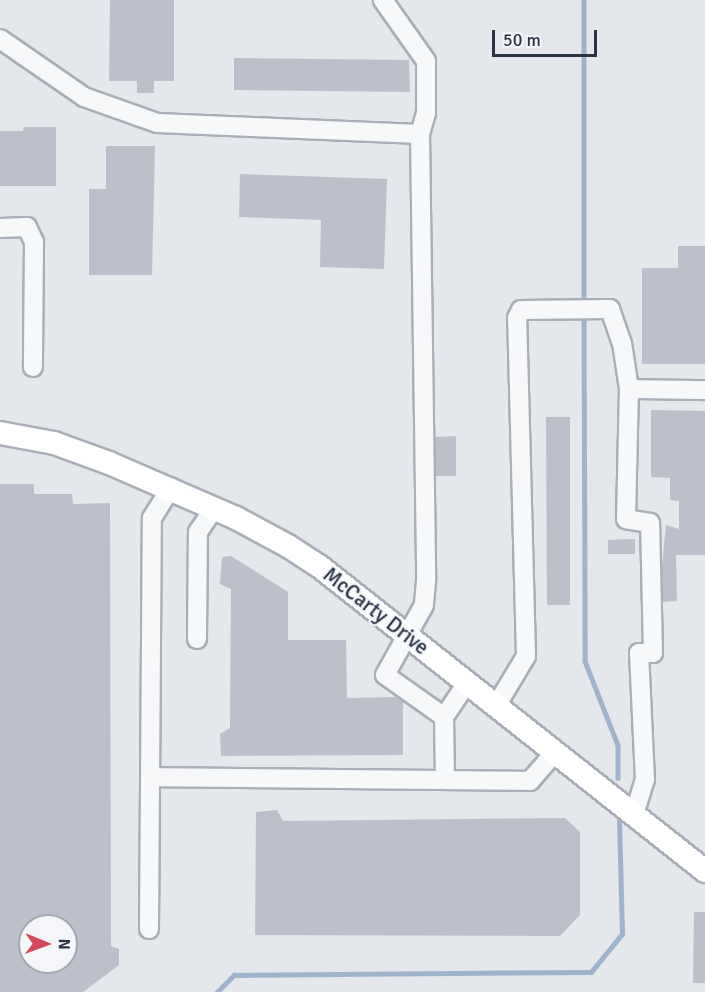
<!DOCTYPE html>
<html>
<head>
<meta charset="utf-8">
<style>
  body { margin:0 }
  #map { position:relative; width:705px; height:992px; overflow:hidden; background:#e4e7ec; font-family:Signika,sans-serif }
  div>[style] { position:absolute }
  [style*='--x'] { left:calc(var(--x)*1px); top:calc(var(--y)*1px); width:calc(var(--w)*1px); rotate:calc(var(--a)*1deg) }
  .stream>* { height:4.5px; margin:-2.25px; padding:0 2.25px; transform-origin:2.25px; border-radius:2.25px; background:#9fb4cc }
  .building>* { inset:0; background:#bbc0ca }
  .roads { filter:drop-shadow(2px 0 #a9aeb7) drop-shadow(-2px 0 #a9aeb7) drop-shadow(0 2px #a9aeb7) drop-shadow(0 -2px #a9aeb7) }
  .minor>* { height:18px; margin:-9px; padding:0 9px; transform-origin:9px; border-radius:9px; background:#f7f8fa }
  .major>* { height:22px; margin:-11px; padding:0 11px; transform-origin:11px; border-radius:11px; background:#fff }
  span { translate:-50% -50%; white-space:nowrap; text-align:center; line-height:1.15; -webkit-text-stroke:4.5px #f4f6f9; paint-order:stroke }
  .street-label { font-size:21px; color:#2b3445 }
  .north { position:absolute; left:18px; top:914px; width:60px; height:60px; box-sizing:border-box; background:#f4f6f9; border:2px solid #a4a8b1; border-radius:50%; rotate:91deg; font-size:16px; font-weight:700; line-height:24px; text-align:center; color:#2b3445 }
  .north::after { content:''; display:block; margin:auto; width:21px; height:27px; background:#d1495b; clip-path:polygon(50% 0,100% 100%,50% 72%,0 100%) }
  .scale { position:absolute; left:492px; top:30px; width:105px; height:27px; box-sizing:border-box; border:3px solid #2b3445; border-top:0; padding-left:8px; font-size:18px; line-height:21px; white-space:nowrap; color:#2b3445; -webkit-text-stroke:4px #f4f6f9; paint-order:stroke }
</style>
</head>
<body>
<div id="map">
  <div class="stream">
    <div style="--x:584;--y:0;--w:306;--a:90"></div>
    <div style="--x:584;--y:315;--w:346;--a:89.8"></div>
    <div style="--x:585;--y:661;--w:90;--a:68.6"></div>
    <div style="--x:618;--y:745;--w:33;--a:90"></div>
    <div style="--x:217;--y:992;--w:24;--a:-45"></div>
    <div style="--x:234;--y:975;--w:357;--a:-0.5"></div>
    <div style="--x:591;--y:972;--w:49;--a:-50.8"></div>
    <div style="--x:622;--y:934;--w:113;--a:-91.5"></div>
  </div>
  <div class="building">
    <div style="clip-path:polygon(110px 0,174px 0,174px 81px,154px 81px,154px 93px,137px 93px,137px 81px,109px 81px)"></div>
    <div style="clip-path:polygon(234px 58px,409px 60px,410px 92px,234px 90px)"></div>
    <div style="clip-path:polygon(24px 127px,56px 127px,56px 186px,0 186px,0 131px,23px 131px)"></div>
    <div style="clip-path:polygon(106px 146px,155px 146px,152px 275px,89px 275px,89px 189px,106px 189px)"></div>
    <div style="clip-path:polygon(240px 174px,387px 179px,384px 269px,320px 267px,321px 220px,239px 217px)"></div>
    <div style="clip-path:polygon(678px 246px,705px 246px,705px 364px,642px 364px,642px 268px,678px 268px)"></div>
    <div style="clip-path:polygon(651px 410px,705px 411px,705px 555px,676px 555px,677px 601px,663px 602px,662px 566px,666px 525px,679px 529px,679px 501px,670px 500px,670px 478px,651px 477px)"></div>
    <div style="clip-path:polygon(546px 417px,570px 417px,570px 605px,547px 605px)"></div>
    <div style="clip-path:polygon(456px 436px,456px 476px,436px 476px,435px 437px)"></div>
    <div style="clip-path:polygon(evenodd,0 484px,34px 484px,34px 494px,72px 494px,73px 504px,110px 503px,111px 946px,119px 949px,119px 965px,83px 992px,0 992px,0 484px,30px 926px,66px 926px,66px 962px,30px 962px,30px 926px)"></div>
    <div style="clip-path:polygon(635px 539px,635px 554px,608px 554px,608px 540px)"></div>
    <div style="clip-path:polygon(231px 556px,288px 592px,288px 640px,346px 640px,347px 698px,397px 697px,403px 701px,403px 755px,221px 756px,220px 734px,230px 728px,231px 589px,220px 584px,222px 557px)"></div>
    <div style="clip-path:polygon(277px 810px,283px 821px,565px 818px,580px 832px,580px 915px,560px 936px,255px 935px,256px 812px)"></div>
    <div style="clip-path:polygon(694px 912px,705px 912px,705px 983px,693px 983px)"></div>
  </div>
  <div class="roads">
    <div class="minor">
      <div style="--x:0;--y:39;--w:102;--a:34.6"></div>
      <div style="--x:84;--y:97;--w:77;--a:19.6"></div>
      <div style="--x:157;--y:123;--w:263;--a:2.4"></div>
      <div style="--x:420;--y:134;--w:22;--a:-74"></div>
      <div style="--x:426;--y:113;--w:52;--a:-90"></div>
      <div style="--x:426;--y:61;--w:75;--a:-125.2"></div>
      <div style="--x:420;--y:134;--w:447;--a:89.2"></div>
      <div style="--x:426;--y:581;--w:24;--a:95"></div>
      <div style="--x:424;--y:605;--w:80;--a:119.1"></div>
      <div style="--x:385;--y:675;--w:72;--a:35.4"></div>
      <div style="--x:0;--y:228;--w:27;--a:-2"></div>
      <div style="--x:27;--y:227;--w:17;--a:65"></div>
      <div style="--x:34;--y:242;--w:125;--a:90.5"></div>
      <div style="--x:197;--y:639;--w:107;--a:-89.5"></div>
      <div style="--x:198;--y:532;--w:29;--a:-56"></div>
      <div style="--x:496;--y:706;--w:58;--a:-59"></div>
      <div style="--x:526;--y:656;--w:338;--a:-91.5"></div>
      <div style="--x:517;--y:318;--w:9;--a:-63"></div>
      <div style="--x:521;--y:310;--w:89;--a:-0.6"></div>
      <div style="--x:610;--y:309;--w:36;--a:71"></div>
      <div style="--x:622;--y:343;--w:47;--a:81.3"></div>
      <div style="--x:150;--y:777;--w:380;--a:0.6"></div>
      <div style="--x:530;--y:781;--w:37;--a:-49"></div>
      <div style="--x:445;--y:780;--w:63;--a:-90.9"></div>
      <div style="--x:444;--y:717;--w:41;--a:-55.9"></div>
      <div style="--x:634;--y:815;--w:37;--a:-73"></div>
      <div style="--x:645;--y:780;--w:127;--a:-92.7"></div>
      <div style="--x:639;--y:653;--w:14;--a:0"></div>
      <div style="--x:653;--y:653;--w:130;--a:-91.3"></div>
      <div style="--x:650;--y:523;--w:24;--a:-171"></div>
      <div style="--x:626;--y:519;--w:130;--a:-88.7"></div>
      <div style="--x:629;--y:389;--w:76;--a:0.8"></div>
      <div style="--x:149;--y:929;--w:411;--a:-89.6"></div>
      <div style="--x:152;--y:518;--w:36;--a:-58"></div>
    </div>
    <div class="major">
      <div style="--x:0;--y:433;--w:55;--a:10.5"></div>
      <div style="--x:54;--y:443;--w:59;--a:20"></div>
      <div style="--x:109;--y:463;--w:138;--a:23.4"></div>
      <div style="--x:236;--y:518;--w:59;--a:28.3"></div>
      <div style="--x:288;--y:546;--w:37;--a:33"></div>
      <div style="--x:319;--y:566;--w:492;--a:38.3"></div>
    </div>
  </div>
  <div class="street-label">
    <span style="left:376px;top:611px;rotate:38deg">McCarty Drive</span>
  </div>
  <div class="north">N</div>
  <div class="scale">50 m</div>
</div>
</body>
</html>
